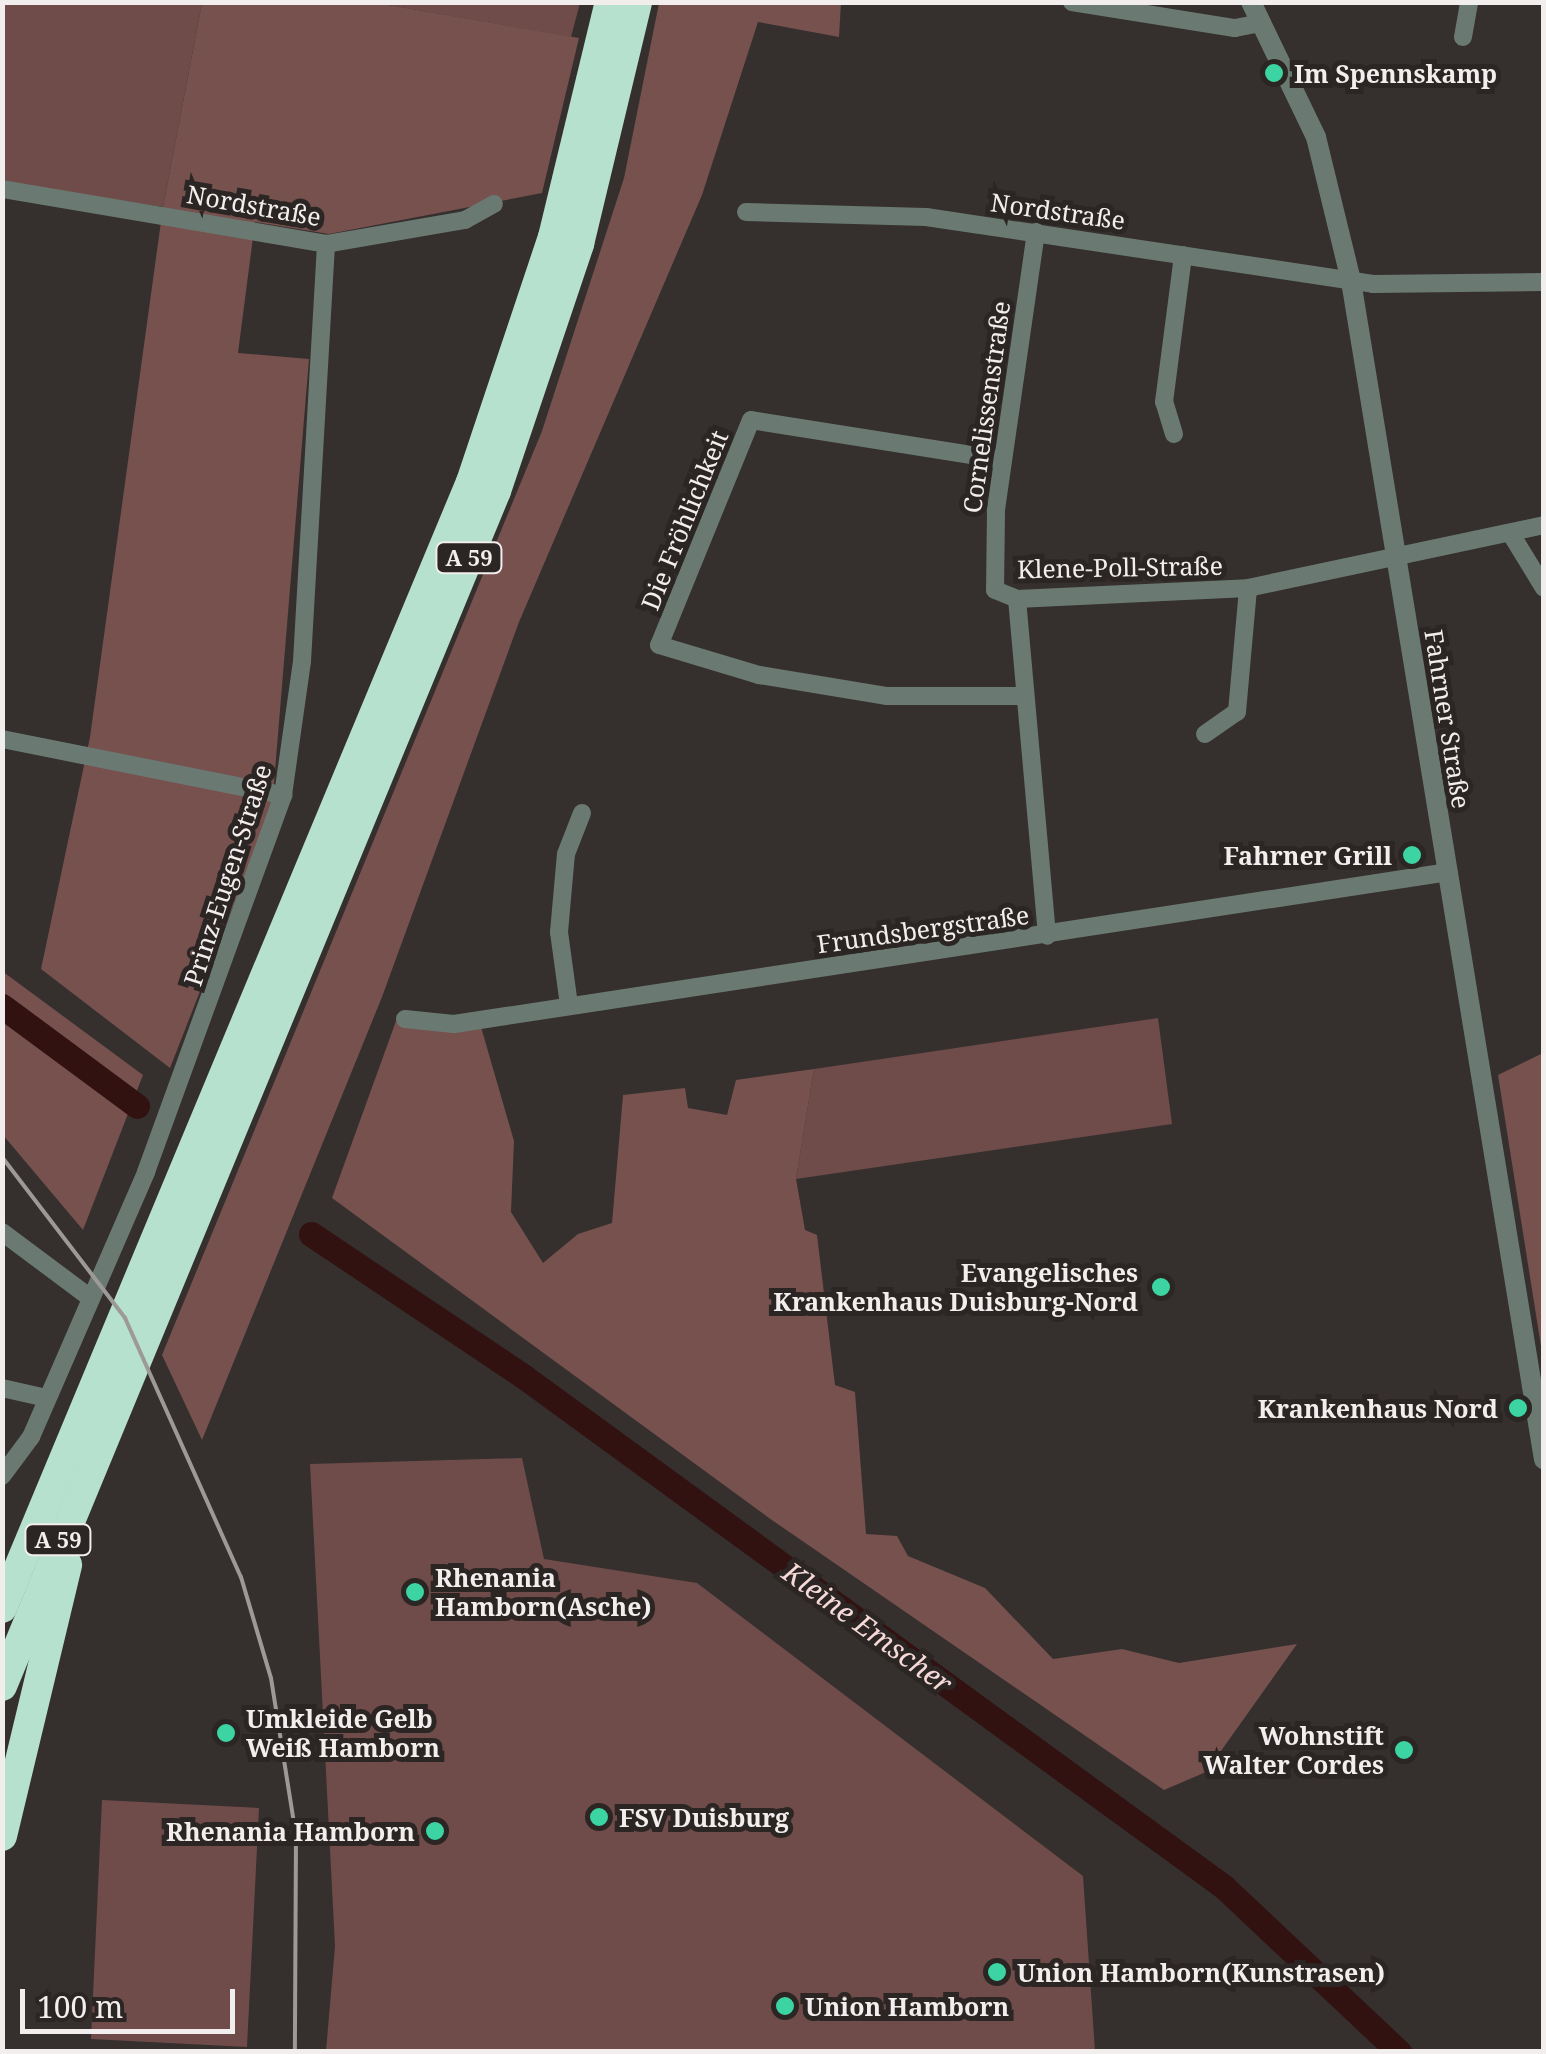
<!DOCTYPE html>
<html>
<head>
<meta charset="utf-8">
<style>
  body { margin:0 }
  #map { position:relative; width:1546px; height:2054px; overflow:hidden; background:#352f2e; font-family:"Noto Serif",serif }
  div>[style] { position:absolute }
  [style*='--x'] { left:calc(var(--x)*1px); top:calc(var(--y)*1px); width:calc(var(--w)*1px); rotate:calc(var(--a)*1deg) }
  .green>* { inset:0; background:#6f4c49 }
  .forest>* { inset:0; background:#76514e }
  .river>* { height:25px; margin:-12.5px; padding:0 12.5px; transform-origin:12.5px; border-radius:12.5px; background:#311211 }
  .minor>* { height:18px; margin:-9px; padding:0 9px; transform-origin:9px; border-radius:9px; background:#6a7a73 }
  .tertiary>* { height:20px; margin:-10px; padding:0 10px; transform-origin:10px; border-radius:10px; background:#6a7a73 }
  .motorway>* { height:30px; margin:-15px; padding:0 15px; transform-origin:15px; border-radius:15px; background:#b7e1cf }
  .rail>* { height:4px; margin:-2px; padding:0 2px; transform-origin:2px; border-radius:2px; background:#9e9999 }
  .dots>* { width:28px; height:28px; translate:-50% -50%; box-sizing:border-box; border:5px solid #2b2524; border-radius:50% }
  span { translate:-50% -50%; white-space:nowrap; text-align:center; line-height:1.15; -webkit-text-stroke:10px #2b2524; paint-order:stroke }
  .shield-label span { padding:2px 8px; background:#2b2524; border:2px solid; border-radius:8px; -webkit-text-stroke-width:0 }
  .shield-label { font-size:22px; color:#f3eeee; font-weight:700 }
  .poi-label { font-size:25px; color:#f3eeee; font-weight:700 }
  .left { translate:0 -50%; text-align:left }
  .right { translate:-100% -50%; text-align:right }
  .street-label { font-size:25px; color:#f3eeee }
  .water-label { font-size:28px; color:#f6dad7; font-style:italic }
  .frame { position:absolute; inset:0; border:5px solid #f3eeee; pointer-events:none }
  .scale { position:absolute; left:20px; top:1989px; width:215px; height:45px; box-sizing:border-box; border:5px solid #f3eeee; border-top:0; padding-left:12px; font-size:30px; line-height:35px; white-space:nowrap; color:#f3eeee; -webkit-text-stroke:8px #2b2524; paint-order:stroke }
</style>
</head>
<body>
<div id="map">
  <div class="green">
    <div style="clip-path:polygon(2px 3px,202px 3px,163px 207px,3px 183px)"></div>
    <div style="clip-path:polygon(377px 3px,580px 3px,571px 37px)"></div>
    <div style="clip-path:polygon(1158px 1018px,1172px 1124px,796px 1179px,814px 1069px)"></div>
    <div style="clip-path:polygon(522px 1458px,544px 1559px,697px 1583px,1083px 1876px,1095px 2051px,326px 2051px,335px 1946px,310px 1464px)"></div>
    <div style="clip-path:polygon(102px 1800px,259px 1808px,247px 2047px,91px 2039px)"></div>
  </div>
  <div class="forest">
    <div style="clip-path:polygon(202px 3px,377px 3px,579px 38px,542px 193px,329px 234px,255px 222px,238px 353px,309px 359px,272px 807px,170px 1068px,41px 969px,90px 737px,163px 207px)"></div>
    <div style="clip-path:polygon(659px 3px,841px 3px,839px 37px,758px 22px,702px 195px,519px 622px,382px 997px,202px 1440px,162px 1355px,542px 431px,624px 178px)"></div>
    <div style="clip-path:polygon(2px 971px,143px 1075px,83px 1230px,3px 1135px)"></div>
    <div style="clip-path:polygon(396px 1021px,436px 1031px,481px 1027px,514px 1141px,511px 1212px,543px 1263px,578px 1234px,612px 1223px,623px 1095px,685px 1088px,688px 1108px,727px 1115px,736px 1080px,814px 1069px,796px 1179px,805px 1230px,817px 1235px,835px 1385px,855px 1392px,866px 1534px,897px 1536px,908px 1556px,985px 1588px,1053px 1659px,1122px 1649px,1179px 1663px,1297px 1644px,1206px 1772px,1164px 1790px,769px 1518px,332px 1198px)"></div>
    <div style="clip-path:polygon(1543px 1053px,1543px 1359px,1498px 1075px)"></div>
  </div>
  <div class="river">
    <div style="--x:2;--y:1006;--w:168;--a:36.5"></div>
    <div style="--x:311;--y:1234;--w:255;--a:33.8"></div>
    <div style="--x:523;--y:1376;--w:867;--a:36.09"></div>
    <div style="--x:1224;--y:1887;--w:241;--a:43.3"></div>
  </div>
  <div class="minor">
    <div style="--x:1072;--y:2;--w:165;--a:9.1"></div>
    <div style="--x:1235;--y:28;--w:26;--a:-11"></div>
    <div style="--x:1463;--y:37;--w:36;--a:-80"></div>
    <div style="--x:2;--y:189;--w:329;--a:9.6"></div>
    <div style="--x:326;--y:244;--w:141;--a:-9.8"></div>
    <div style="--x:465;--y:220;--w:33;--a:-29"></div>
    <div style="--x:746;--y:212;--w:180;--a:1.6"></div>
    <div style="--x:926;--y:217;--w:452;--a:8.5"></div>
    <div style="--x:1373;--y:284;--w:171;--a:-0.7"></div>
    <div style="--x:1036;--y:232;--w:282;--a:98.2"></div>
    <div style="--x:996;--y:511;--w:79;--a:90.7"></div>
    <div style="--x:995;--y:590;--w:24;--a:22"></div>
    <div style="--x:1017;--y:599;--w:231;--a:-2.7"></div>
    <div style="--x:1248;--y:588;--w:303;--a:-12"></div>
    <div style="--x:1174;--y:434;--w:34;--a:-107"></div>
    <div style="--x:1164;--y:402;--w:148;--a:-82.6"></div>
    <div style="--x:1003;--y:460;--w:255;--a:-171"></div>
    <div style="--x:751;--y:420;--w:243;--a:112.2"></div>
    <div style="--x:659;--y:645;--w:104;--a:16.7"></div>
    <div style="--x:759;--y:675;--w:130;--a:9.3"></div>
    <div style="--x:887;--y:696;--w:133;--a:0"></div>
    <div style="--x:1511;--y:534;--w:63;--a:58.6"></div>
    <div style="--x:1017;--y:599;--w:338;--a:84.9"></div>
    <div style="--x:1205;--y:734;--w:39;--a:-35"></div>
    <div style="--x:1237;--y:712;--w:124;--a:-84.9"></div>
    <div style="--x:2;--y:739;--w:287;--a:11.3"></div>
    <div style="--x:569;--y:1005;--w:74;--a:-97.8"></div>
    <div style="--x:559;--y:932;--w:78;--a:-84.9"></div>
    <div style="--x:566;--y:854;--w:44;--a:-68.7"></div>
    <div style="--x:405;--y:1019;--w:49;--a:5.8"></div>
    <div style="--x:454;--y:1024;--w:1006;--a:-8.69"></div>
    <div style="--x:2;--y:1232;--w:107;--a:36.7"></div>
    <div style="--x:2;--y:1388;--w:41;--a:12.7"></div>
    <div style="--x:2;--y:1476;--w:49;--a:-53.4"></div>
    <div style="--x:31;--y:1437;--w:289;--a:-66.5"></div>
    <div style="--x:146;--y:1172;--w:401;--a:-70"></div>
    <div style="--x:283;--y:795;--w:135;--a:-81.9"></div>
    <div style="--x:302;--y:661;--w:418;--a:-86.7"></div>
  </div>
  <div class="tertiary">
    <div style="--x:1251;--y:2;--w:150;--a:64.3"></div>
    <div style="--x:1316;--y:137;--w:148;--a:76.3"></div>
    <div style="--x:1351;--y:281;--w:1194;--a:80.7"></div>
  </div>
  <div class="motorway">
    <div style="--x:2;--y:1608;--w:1220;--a:-67.39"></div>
    <div style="--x:471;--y:482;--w:258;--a:-71.5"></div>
    <div style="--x:553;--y:237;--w:242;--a:-76.4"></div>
    <div style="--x:2;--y:1686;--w:1293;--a:-67.54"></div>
    <div style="--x:496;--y:491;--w:261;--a:-71.4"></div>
    <div style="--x:579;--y:244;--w:249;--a:-76.5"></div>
    <div style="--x:2;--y:1836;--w:279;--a:-76.5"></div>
  </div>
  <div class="rail">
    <div style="--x:2;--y:1157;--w:203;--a:52.6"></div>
    <div style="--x:125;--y:1318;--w:284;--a:65.9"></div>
    <div style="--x:241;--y:1577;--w:105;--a:73.5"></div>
    <div style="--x:271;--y:1678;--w:159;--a:81"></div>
    <div style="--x:296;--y:1835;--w:217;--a:90.3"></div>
  </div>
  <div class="dots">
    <div style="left:1274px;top:73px;background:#3dd4a3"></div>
    <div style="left:1412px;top:855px;background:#3dd4a3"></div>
    <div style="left:1161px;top:1287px;background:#3dd4a3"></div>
    <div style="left:1518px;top:1408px;background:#3dd4a3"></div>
    <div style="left:415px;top:1592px;background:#3dd4a3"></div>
    <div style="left:226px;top:1733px;background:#3dd4a3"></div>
    <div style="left:1404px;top:1750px;background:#3dd4a3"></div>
    <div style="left:599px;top:1817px;background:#3dd4a3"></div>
    <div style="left:435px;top:1831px;background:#3dd4a3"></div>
    <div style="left:997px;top:1972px;background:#3dd4a3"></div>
    <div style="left:785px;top:2006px;background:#3dd4a3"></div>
  </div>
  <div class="shield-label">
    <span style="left:469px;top:558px">A 59</span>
    <span style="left:58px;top:1540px">A 59</span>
  </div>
  <div class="poi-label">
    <span class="left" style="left:1294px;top:73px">Im Spennskamp</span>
    <span class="right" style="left:1392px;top:855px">Fahrner Grill</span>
    <span class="right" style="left:1138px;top:1287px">Evangelisches<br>Krankenhaus Duisburg-Nord</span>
    <span class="right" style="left:1498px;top:1408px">Krankenhaus Nord</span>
    <span class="left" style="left:435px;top:1592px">Rhenania<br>Hamborn(Asche)</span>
    <span class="left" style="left:246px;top:1733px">Umkleide Gelb<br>Weiß Hamborn</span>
    <span class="right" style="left:1384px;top:1750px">Wohnstift<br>Walter Cordes</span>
    <span class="left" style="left:619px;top:1817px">FSV Duisburg</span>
    <span class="right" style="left:415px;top:1831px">Rhenania Hamborn</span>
    <span class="left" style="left:1017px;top:1972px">Union Hamborn(Kunstrasen)</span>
    <span class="left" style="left:805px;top:2006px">Union Hamborn</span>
  </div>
  <div class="street-label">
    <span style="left:254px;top:205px;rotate:10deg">Nordstraße</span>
    <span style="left:1058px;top:211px;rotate:8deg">Nordstraße</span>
    <span style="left:986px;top:407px;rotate:-82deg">Cornelissenstraße</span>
    <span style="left:684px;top:520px;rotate:-68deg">Die Fröhlichkeit</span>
    <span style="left:1120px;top:567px;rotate:-1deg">Klene-Poll-Straße</span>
    <span style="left:1448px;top:719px;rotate:81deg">Fahrner Straße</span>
    <span style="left:227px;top:875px;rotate:-72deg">Prinz-Eugen-Straße</span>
    <span style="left:923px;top:929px;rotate:-8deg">Frundsbergstraße</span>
  </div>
  <div class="water-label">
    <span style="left:868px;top:1627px;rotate:36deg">Kleine Emscher</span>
  </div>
  <div class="frame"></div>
  <div class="scale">100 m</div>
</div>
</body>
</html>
